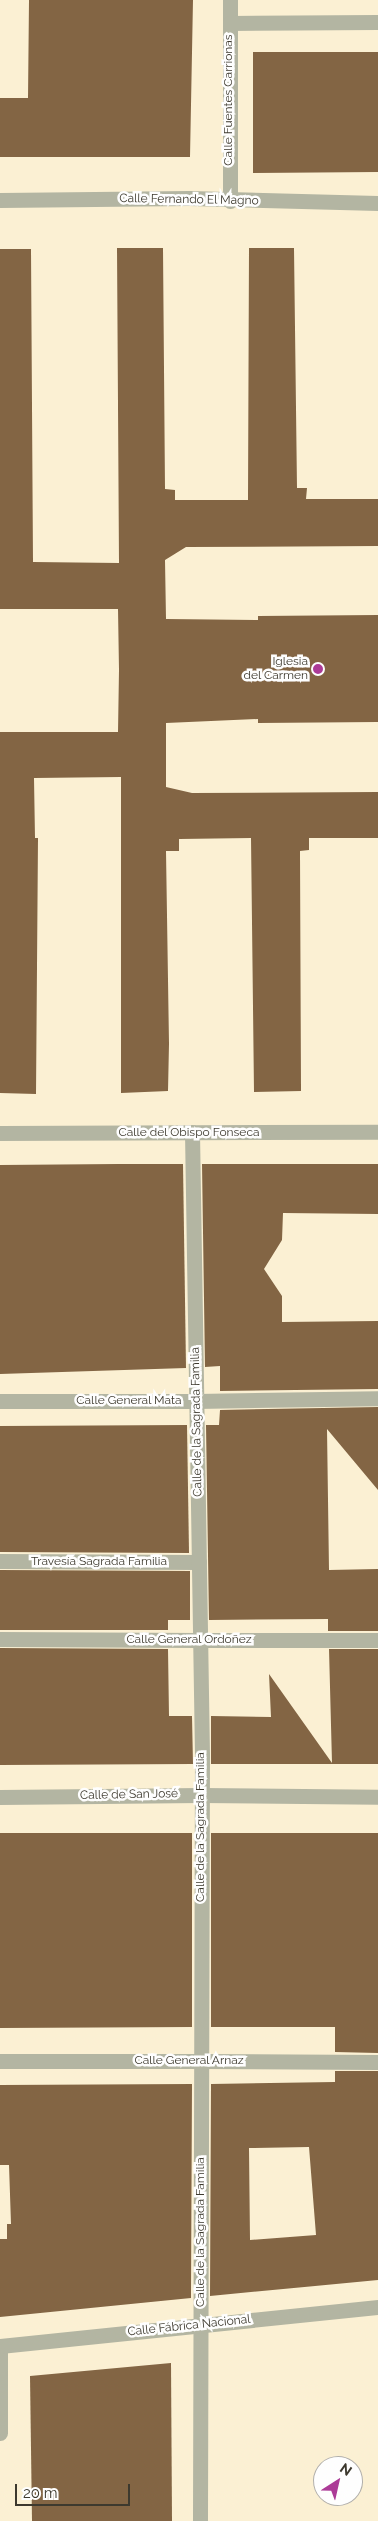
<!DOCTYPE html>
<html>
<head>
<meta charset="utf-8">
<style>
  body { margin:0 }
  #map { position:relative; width:378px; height:2521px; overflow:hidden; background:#fbf0d3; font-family:Raleway,sans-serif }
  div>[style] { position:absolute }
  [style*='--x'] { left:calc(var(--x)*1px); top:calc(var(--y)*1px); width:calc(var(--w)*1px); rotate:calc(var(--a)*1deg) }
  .building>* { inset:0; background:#836544 }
  .pedestrian>* { height:15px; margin:-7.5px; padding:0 7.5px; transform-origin:7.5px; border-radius:7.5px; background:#b3b5a2 }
  .minor>* { height:15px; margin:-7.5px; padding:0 7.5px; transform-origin:7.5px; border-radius:7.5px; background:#b3b5a2 }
  .dots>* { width:14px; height:14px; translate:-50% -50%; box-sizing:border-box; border:2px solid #fefefe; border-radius:50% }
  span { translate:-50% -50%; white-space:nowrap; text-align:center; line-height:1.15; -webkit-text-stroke:5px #fefefe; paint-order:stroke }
  .street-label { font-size:12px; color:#3d392e }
  .poi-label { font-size:12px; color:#3d392e }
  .right { translate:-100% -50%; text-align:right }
  .north { position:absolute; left:313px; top:2456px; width:50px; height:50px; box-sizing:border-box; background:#fefefe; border:1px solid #b1afab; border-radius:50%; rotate:35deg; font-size:14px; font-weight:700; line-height:20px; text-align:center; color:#3d392e }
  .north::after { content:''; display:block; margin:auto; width:18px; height:22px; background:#ac3b97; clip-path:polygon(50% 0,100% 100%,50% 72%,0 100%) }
  .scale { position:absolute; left:15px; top:2484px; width:115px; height:22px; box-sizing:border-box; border:2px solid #3d392e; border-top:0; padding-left:6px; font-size:15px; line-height:18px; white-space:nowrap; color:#3d392e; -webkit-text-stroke:4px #fefefe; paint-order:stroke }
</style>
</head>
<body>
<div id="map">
  <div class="building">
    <div style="clip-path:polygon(29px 0,193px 0,190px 157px,0 157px,0 98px,28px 98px)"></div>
    <div style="clip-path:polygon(253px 52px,378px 52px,378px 172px,253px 173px)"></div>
    <div style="clip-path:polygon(117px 248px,163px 248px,165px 489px,175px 490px,175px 500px,248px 500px,249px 248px,294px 248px,297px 488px,307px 488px,306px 499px,378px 499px,378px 546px,186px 547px,165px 560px,166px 619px,258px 620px,258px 616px,378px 615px,378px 722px,258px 723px,258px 719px,166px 723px,166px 787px,192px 793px,378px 792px,378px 838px,309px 838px,309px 850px,300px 851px,301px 1091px,254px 1092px,251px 838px,179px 839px,179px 851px,166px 851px,169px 1044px,168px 1091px,121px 1093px,121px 777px,34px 778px,35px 838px,38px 838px,36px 1094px,0 1093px,0 732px,118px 732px,119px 670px,118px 609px,0 609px,0 249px,31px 249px,33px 562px,119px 563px)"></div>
    <div style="clip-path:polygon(118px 1164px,183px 1164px,186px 1368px,0 1374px,0 1165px)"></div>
    <div style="clip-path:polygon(202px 1164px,378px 1164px,378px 1214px,283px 1213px,282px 1240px,264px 1269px,282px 1296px,282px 1322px,378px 1321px,378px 1389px,220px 1391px,220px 1366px,205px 1367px)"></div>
    <div style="clip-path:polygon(378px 1407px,378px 1490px,327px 1429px,329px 1570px,378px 1569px,378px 1631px,328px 1631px,328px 1619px,209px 1620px,206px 1425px,219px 1425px,220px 1410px)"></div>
    <div style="clip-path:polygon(187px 1425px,189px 1553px,0 1552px,0 1426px)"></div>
    <div style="clip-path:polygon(0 1570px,190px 1571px,190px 1620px,168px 1620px,168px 1630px,0 1630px)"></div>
    <div style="clip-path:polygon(0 1648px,168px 1649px,169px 1716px,192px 1716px,193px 1764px,0 1765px)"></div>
    <div style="clip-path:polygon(329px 1649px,378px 1649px,378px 1764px,211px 1764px,211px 1716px,271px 1717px,269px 1674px,332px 1763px)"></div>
    <div style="clip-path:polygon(0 1833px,192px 1833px,192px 2027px,0 2028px)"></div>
    <div style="clip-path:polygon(211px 1833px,378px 1833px,378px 2053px,335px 2052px,335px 2027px,211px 2027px)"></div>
    <div style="clip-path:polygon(evenodd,335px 2071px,378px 2071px,378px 2280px,210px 2296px,211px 2084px,335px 2082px,335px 2071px,309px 2147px,316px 2235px,250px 2240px,249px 2148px,309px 2147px)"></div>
    <div style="clip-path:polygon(192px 2084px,191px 2298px,0 2317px,0 2239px,7px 2239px,7px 2224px,11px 2224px,9px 2165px,0 2165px,0 2085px)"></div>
    <div style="clip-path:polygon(171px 2363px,172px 2521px,32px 2521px,30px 2376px)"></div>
  </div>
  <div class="pedestrian">
    <div style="--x:196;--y:1401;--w:182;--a:-0.9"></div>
    <div style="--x:0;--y:1561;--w:199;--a:0.3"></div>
    <div style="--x:199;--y:1640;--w:179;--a:0"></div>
    <div style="--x:201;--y:2061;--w:177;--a:0.3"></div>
    <div style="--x:0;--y:2433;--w:87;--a:-90"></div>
  </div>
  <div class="minor">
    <div style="--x:230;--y:0;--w:201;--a:90"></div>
    <div style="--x:230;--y:23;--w:148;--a:-0.4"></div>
    <div style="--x:0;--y:200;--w:189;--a:-0.6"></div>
    <div style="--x:189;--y:198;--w:189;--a:1.5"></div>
    <div style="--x:192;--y:1132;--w:623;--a:89.08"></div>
    <div style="--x:202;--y:1755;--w:766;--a:90.15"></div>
    <div style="--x:0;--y:1133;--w:378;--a:-0.2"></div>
    <div style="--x:0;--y:1401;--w:196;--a:0"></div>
    <div style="--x:0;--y:1639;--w:199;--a:0.3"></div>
    <div style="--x:0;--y:1797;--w:201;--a:-0.6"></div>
    <div style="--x:201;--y:1795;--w:177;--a:0.6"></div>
    <div style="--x:0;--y:2061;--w:201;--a:0"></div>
    <div style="--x:0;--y:2346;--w:380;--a:-5.9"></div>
  </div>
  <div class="dots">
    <div style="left:318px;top:669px;background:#ac3b97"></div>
  </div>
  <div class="street-label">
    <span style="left:229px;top:100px;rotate:-90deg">Calle Fuentes Carrionas</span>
    <span style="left:189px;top:200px;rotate:1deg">Calle Fernando El Magno</span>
    <span style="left:189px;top:1133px">Calle del Obispo Fonseca</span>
    <span style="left:129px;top:1401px">Calle General Mata</span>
    <span style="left:197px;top:1422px;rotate:-91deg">Calle de la Sagrada Familia</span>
    <span style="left:99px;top:1562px">Travesía Sagrada Familia</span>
    <span style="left:189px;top:1640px">Calle General Ordoñez</span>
    <span style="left:129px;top:1795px;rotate:-1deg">Calle de San José</span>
    <span style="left:201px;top:1827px;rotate:-90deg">Calle de la Sagrada Familia</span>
    <span style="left:189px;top:2061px">Calle General Arnaz</span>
    <span style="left:201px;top:2232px;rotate:-90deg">Calle de la Sagrada Familia</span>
    <span style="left:189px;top:2326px;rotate:-6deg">Calle Fábrica Nacional</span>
  </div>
  <div class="poi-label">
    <span class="right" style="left:308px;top:669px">Iglesia<br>del Carmen</span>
  </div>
  <div class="north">N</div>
  <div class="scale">20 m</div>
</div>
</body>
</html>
